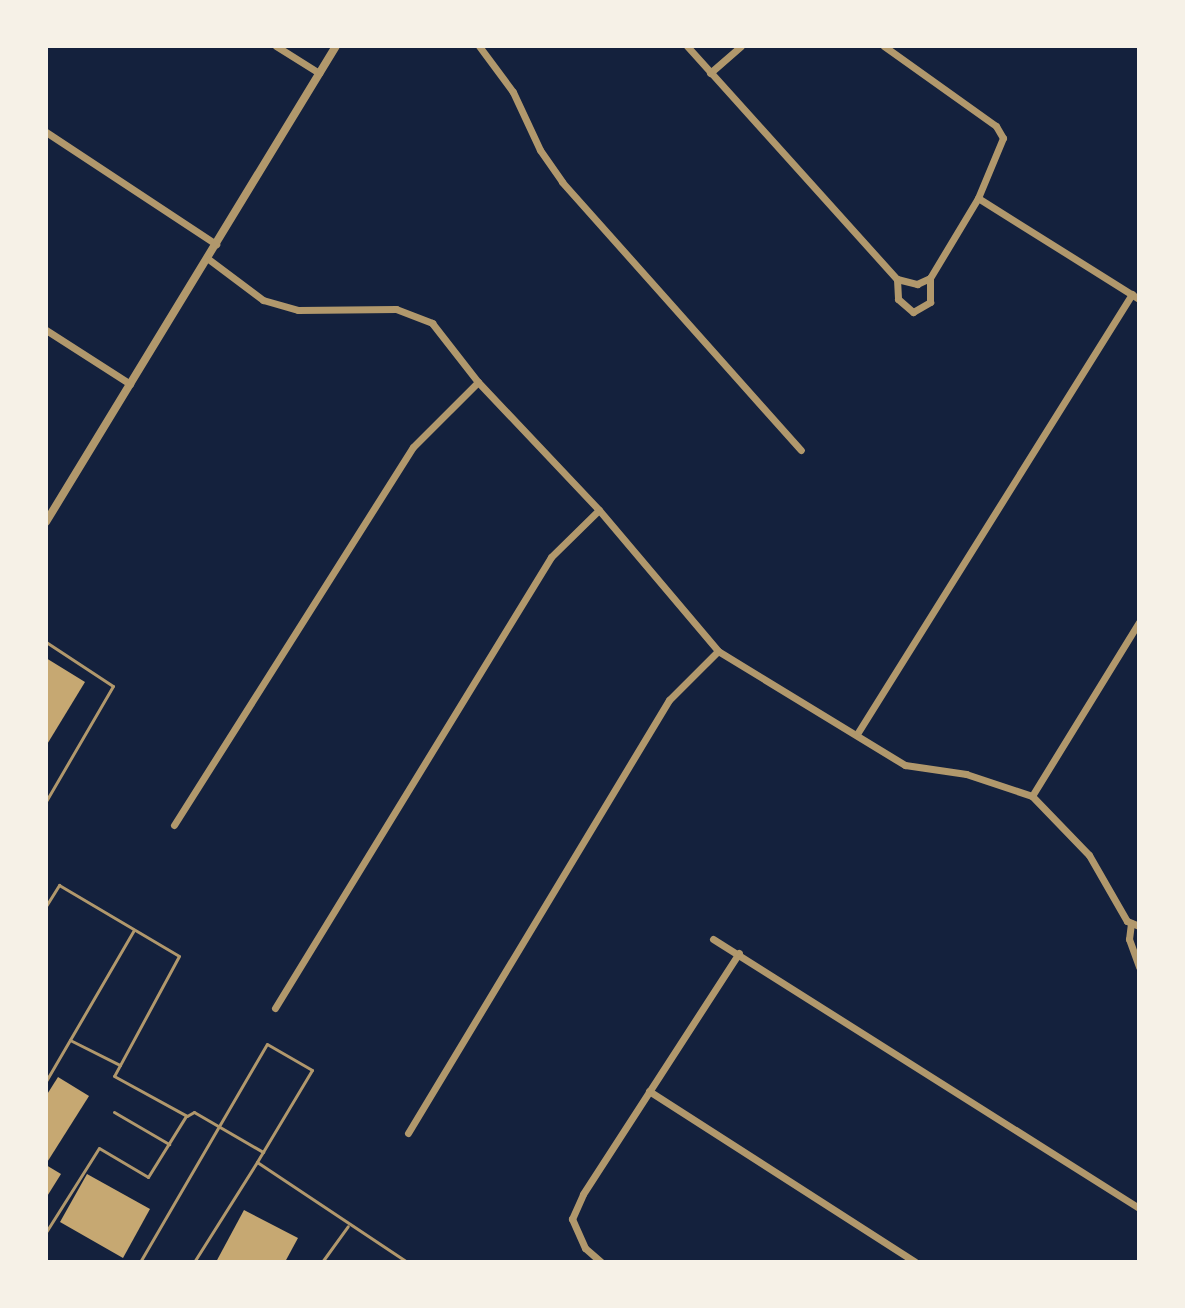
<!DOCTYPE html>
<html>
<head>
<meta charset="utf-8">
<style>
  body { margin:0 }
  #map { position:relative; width:1185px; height:1308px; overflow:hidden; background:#14213d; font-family:"Open Sans",sans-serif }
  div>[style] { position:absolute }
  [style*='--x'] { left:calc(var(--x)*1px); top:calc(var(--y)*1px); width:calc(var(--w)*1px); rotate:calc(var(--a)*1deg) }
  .building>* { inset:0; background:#c6a872 }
  .service>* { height:3px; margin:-1.5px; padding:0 1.5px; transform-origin:1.5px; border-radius:1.5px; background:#b1986c }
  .minor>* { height:7px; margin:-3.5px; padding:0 3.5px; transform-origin:3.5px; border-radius:3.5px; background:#b1986c }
  .tertiary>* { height:8px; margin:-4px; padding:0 4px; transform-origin:4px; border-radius:4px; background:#b1986c }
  span { translate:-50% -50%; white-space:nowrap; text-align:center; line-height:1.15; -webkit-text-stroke:7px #f6f1e7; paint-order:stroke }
  .frame { position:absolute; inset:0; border:48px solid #f6f1e7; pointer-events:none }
</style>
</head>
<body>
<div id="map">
  <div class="building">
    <div style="clip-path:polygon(46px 658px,85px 682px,46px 746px)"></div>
    <div style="clip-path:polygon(58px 1077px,89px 1096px,46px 1164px,46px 1096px)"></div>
    <div style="clip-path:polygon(46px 1165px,61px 1174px,46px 1198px)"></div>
    <div style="clip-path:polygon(87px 1174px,150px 1209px,123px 1258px,60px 1222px)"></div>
    <div style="clip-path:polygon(244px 1210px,298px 1238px,285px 1262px,216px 1262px)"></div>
  </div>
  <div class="service">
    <div style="--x:46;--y:642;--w:80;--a:33.3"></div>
    <div style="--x:113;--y:686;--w:133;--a:120.2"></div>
    <div style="--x:46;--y:906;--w:25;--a:-58"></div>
    <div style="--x:59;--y:885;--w:139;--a:30.6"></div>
    <div style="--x:179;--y:956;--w:136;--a:118.4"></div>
    <div style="--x:114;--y:1076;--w:83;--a:28.7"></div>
    <div style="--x:187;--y:1116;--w:8;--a:-30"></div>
    <div style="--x:194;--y:1112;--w:80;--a:30.1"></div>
    <div style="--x:70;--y:1040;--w:56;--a:26.6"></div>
    <div style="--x:46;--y:1081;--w:175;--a:-59.8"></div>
    <div style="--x:114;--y:1112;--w:64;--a:30.2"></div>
    <div style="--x:46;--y:1232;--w:99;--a:-57.8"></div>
    <div style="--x:99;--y:1148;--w:57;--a:30.6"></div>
    <div style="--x:148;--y:1177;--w:72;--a:-58.1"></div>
    <div style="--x:140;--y:1262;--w:252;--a:-59.8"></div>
    <div style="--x:267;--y:1044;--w:52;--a:30"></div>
    <div style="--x:312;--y:1070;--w:107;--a:120.9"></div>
    <div style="--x:173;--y:1262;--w:5;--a:0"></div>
    <div style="--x:194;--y:1262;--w:118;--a:-57.8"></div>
    <div style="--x:257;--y:1162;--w:180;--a:33.7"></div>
    <div style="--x:322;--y:1262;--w:44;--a:-54.2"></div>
  </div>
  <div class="minor">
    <div style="--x:276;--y:46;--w:51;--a:32.1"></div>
    <div style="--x:479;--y:46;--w:57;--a:53.5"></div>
    <div style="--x:513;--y:92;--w:64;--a:65"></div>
    <div style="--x:540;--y:150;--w:39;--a:55"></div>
    <div style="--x:562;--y:182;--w:359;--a:48.3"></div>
    <div style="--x:687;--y:46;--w:314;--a:48"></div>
    <div style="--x:897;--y:279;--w:21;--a:14"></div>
    <div style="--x:917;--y:284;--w:14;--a:-25"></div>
    <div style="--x:930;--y:278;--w:93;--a:-59"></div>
    <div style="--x:978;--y:198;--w:65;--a:-67.4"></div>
    <div style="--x:1003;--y:138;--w:14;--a:-120"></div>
    <div style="--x:996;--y:126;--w:138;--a:-144.5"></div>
    <div style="--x:710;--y:73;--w:41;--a:-41.1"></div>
    <div style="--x:46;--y:132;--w:204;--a:33.4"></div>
    <div style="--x:978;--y:198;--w:190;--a:32.1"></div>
    <div style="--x:207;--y:258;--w:70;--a:36.9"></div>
    <div style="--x:263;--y:300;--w:36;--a:16"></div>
    <div style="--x:298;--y:310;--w:98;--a:-0.6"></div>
    <div style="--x:396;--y:309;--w:39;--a:21"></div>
    <div style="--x:432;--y:323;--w:75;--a:52.1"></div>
    <div style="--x:478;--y:382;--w:176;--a:46.6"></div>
    <div style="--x:599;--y:510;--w:185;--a:49.8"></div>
    <div style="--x:718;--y:651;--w:219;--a:31.4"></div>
    <div style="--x:905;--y:765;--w:62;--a:8.4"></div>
    <div style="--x:966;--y:774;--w:70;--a:18.4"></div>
    <div style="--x:1032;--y:796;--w:82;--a:46"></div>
    <div style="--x:1089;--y:855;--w:76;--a:60.1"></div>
    <div style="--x:1127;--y:921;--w:13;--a:23"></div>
    <div style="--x:897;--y:279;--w:20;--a:87"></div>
    <div style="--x:898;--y:299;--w:20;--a:41"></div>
    <div style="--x:913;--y:312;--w:20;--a:-30"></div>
    <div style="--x:930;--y:302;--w:24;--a:-90"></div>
    <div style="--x:46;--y:330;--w:100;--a:32.7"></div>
    <div style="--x:857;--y:734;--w:519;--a:-57.99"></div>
    <div style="--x:1032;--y:796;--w:204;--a:-58.4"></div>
    <div style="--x:174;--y:825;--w:447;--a:-57.7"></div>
    <div style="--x:413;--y:447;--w:92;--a:-45"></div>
    <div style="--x:1131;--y:923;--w:16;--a:97"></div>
    <div style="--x:1129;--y:939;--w:30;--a:70"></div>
    <div style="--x:713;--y:939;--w:504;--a:32.27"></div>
    <div style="--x:275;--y:1008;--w:529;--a:-58.53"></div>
    <div style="--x:551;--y:557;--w:67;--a:-44.4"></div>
    <div style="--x:649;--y:1091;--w:316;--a:32.7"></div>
    <div style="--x:408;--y:1133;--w:506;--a:-58.92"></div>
    <div style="--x:669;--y:700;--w:69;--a:-45"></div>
    <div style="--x:601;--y:1262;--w:21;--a:-139"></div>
    <div style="--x:585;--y:1248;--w:32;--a:-114"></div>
    <div style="--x:572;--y:1219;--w:27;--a:-66"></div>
    <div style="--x:583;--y:1194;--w:287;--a:-57.1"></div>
  </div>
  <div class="tertiary">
    <div style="--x:46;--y:522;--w:557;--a:-58.65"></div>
  </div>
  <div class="frame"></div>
</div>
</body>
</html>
